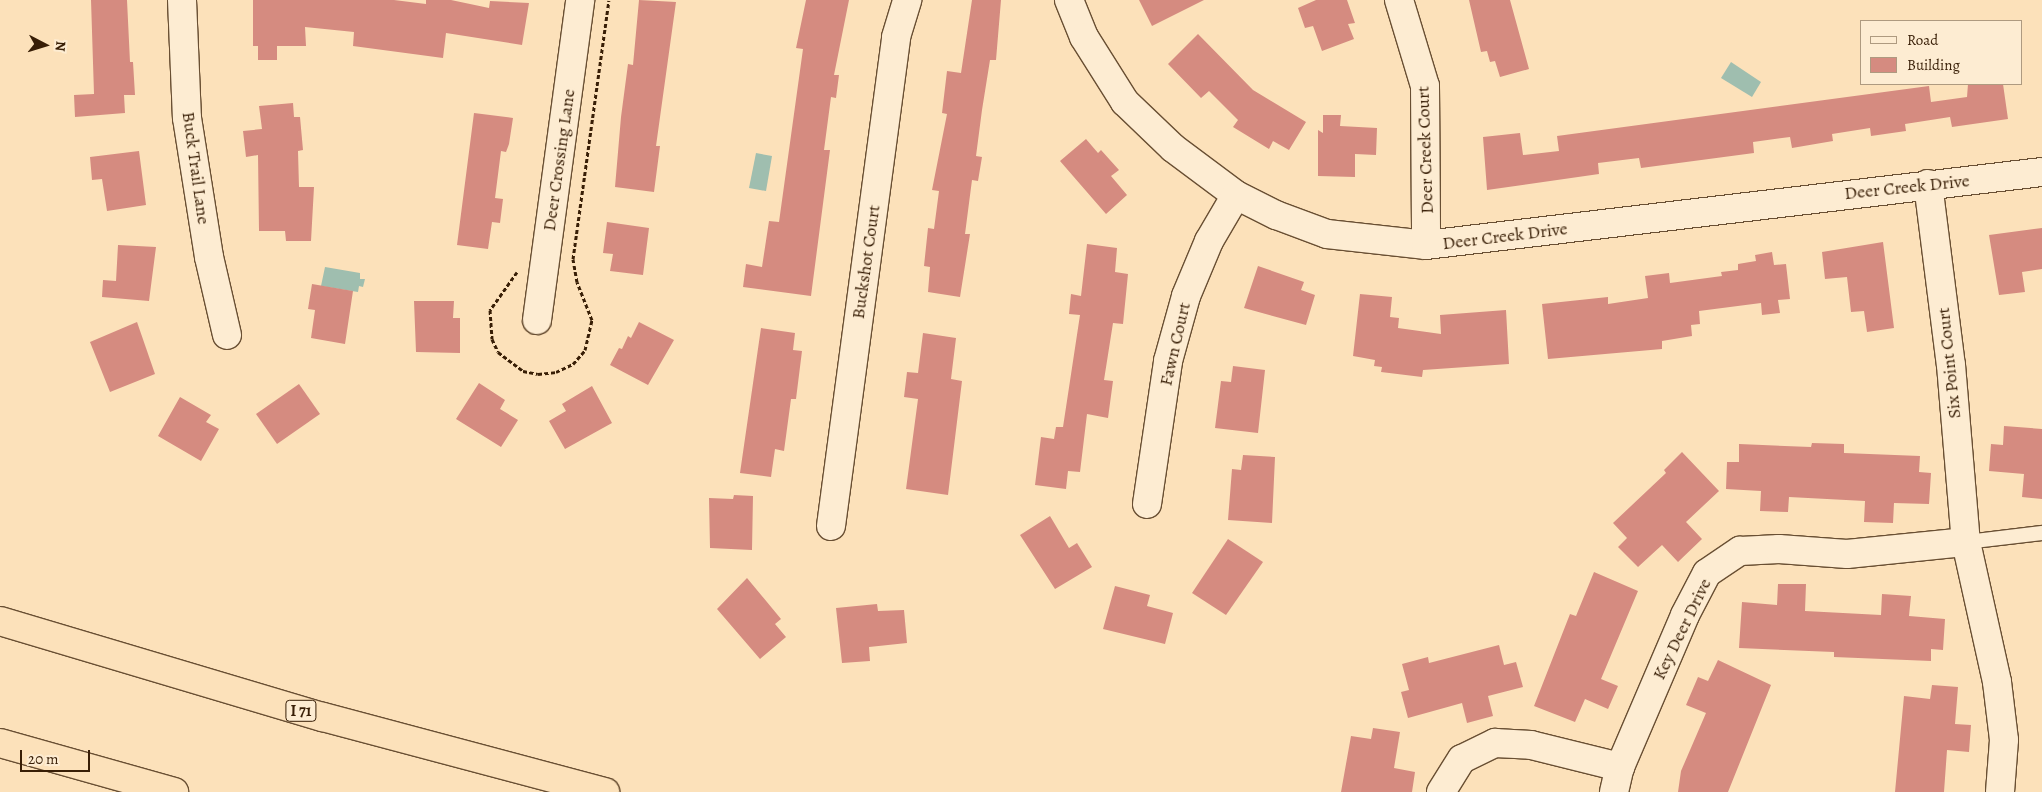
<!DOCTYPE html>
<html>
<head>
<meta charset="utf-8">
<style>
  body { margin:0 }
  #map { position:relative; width:2042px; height:792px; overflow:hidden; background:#fce1ba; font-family:Alegreya,serif }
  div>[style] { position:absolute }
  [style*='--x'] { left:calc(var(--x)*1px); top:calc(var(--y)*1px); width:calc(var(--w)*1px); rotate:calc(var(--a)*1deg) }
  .water>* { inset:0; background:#9fbeaf }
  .building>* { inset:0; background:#d58b80 }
  .path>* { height:3px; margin-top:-1.5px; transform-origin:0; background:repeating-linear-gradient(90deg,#381e06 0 4px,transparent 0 6.5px) }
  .roads { filter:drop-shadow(1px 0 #694f33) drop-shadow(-1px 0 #694f33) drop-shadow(0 1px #694f33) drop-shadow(0 -1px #694f33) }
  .service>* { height:14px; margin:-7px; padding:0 7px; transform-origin:7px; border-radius:7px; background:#fdecd2 }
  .minor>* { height:28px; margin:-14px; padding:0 14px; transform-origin:14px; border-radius:14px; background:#fdecd2 }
  .motorway>* { height:28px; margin:-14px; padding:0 14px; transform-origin:14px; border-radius:14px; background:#fce1ba }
  span { translate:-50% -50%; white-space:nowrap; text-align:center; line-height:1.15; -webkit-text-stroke:4.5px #fdecd2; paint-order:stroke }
  .shield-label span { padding:1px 4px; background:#fdecd2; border:1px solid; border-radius:4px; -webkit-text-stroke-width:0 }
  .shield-label { font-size:16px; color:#381e06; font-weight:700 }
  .street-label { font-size:18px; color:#381e06 }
  .legend { position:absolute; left:1860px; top:20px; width:162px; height:65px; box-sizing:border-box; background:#fdecd2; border:1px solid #ae9a80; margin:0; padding:6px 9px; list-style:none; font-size:15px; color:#381e06 }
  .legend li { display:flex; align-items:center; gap:10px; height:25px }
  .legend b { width:25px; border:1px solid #ae9a80 }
  .north { position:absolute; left:20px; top:20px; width:50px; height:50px; -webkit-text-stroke:4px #fdecd2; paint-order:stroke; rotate:95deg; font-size:14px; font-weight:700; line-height:20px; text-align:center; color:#381e06 }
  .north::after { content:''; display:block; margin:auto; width:18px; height:22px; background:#381e06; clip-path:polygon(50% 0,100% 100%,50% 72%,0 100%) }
  .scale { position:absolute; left:20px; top:750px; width:70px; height:22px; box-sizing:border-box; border:2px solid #381e06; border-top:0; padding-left:6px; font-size:15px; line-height:18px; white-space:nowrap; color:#381e06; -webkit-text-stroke:4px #fdecd2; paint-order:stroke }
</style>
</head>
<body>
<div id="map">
  <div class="water">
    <div style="clip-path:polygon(1731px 62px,1761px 82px,1752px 97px,1721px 78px)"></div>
    <div style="clip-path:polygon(756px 153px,772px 156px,766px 191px,749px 188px)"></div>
    <div style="clip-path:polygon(325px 267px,360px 273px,360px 279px,365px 279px,363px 287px,359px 286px,358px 292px,321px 286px)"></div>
  </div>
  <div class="building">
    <div style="clip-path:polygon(91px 0,127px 0,130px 62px,133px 62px,135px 95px,124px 95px,125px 113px,75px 117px,74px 95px,94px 94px)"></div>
    <div style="clip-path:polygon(253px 0,394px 0,426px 4px,426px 0,451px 0,489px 8px,490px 1px,529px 3px,522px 45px,446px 33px,443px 58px,353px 46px,354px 32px,305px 27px,306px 46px,277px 46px,277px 60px,258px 60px,258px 46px,253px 46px)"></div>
    <div style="clip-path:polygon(639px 0,676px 2px,656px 146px,660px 146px,654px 192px,615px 187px,621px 117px,628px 64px,633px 65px)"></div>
    <div style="clip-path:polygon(806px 0,849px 0,834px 75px,839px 75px,836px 98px,831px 97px,824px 150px,830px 150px,811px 296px,743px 287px,746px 264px,762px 267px,769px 221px,779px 222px,803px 49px,796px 48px)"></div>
    <div style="clip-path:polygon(972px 0,1001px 0,996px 60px,990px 60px,982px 110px,976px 156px,982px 157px,978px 181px,972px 180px,965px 234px,970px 234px,960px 297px,928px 292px,930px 267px,924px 266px,928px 228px,934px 229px,939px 191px,932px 190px,947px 114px,942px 113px,947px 71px,961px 73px)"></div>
    <div style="clip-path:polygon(1139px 0,1204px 0,1152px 26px)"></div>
    <div style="clip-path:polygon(1316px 0,1347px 0,1355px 23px,1348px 24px,1354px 39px,1322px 51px,1313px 26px,1305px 28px,1298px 8px)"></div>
    <div style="clip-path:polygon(1469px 0,1510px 0,1529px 69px,1500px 77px,1495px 61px,1490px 62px,1487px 51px,1481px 52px)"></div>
    <div style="clip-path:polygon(1198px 34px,1253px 90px,1306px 122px,1289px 150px,1273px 141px,1269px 149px,1233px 127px,1238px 120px,1209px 91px,1201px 98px,1168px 64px)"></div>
    <div style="clip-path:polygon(1968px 84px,2003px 84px,2008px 119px,1952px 127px,1950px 117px,1905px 124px,1906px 131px,1871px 136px,1870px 128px,1832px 134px,1833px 141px,1792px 148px,1790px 137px,1753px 142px,1754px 153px,1641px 168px,1639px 158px,1598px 163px,1599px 174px,1487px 190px,1483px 137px,1520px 133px,1523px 155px,1559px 151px,1557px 136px,1929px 86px,1931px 102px,1967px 97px)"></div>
    <div style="clip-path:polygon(293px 103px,294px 117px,300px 117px,303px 150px,298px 151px,299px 187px,314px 187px,311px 241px,286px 241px,285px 231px,259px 231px,258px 155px,246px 157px,243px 131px,262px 129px,259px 106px)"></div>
    <div style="clip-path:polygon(474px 113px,513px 118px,509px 144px,506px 152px,501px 151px,495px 198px,503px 199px,500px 223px,492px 222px,488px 249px,457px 245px)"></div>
    <div style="clip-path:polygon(1323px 115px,1341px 115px,1340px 126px,1377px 128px,1376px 155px,1355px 154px,1355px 177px,1318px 176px,1318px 130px,1323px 133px)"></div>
    <div style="clip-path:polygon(1086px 139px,1098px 153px,1101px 150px,1119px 170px,1111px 176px,1127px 195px,1106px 214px,1060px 161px)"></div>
    <div style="clip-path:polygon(139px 151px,146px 205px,107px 211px,102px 179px,92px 180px,90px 157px)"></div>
    <div style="clip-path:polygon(607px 222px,649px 228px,643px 275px,610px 271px,613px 254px,603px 253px)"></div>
    <div style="clip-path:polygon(2042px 228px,2042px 269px,2022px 272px,2025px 292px,1999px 295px,1989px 235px)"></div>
    <div style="clip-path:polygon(1883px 242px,1894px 328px,1867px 332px,1864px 311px,1851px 312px,1847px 277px,1825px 279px,1822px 252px)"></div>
    <div style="clip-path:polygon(1087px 244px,1117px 248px,1115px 272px,1128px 274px,1123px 324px,1113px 323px,1104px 380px,1113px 381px,1108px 418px,1087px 414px,1080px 472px,1068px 471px,1066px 489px,1035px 485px,1041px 437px,1054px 439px,1056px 427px,1063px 427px,1080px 315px,1069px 314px,1071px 294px,1081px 296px)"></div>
    <div style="clip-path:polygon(118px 245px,156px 247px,149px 301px,102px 297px,103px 280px,116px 281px)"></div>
    <div style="clip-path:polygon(1772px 252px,1774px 265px,1786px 264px,1790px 299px,1778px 300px,1780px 313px,1762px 315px,1761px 303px,1699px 311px,1700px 324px,1691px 325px,1692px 336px,1662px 341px,1662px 349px,1548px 359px,1542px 304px,1608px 297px,1608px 304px,1648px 298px,1645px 276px,1669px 273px,1670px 283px,1722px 276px,1721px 272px,1738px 270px,1738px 264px,1756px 261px,1755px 255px)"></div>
    <div style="clip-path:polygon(1258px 266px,1304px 282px,1301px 290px,1315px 295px,1306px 325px,1244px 308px)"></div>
    <div style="clip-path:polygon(312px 284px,353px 291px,345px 344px,311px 338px,315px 310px,308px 309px)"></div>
    <div style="clip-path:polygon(1360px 294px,1392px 297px,1390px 317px,1399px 318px,1398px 328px,1441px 334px,1440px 315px,1506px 310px,1509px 364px,1423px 370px,1422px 377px,1381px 372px,1382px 367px,1374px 366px,1375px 360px,1353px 356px)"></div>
    <div style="clip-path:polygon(414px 301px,454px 301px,453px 318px,460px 318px,460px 353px,416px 352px)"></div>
    <div style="clip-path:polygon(137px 322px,155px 374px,110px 392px,90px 342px)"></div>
    <div style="clip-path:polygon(639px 322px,674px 340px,648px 385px,610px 365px,619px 348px,622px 349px,628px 336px,631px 338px)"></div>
    <div style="clip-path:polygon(761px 328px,795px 333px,793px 350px,802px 351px,796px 399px,791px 399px,784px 451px,775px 449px,771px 477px,740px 473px)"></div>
    <div style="clip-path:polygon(923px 333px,956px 338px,951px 379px,962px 381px,948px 495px,906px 489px,918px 399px,904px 397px,907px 372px,918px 373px)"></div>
    <div style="clip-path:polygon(1233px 366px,1265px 370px,1258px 433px,1215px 428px,1221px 381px,1231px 382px)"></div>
    <div style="clip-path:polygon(479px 383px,505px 400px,500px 409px,518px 420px,501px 447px,456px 419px)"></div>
    <div style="clip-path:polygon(299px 384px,320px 414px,277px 444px,256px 414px)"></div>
    <div style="clip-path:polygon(592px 386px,612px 423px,565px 449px,549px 421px,566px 411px,562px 404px)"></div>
    <div style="clip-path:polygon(180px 397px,211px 415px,206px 422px,219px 429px,201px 461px,158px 436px)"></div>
    <div style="clip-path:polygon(2004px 426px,2042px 429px,2042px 499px,2022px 497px,2024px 474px,1989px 471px,1991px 444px,2003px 445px)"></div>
    <div style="clip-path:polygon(1812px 443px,1844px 444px,1844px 453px,1920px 456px,1919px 472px,1931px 473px,1929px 504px,1894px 503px,1893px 523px,1864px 522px,1865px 501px,1789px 497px,1788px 512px,1760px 511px,1761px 491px,1726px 489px,1727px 462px,1739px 462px,1739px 444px,1811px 447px)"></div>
    <div style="clip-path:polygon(1682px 452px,1719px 491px,1686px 522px,1702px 539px,1678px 562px,1662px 545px,1638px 567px,1618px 547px,1627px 538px,1613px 523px,1666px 473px,1664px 470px)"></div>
    <div style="clip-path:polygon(1243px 455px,1275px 457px,1272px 523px,1228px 520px,1232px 469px,1241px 470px)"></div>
    <div style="clip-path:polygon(734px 495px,753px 496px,752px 550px,710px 548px,709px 498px,733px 499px)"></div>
    <div style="clip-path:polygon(1050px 516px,1069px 548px,1077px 543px,1092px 567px,1055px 589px,1020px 535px)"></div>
    <div style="clip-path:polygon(1228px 539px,1263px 562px,1226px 615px,1192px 593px)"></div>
    <div style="clip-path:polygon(1594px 572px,1638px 591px,1601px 679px,1618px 686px,1608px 709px,1585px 699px,1575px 722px,1534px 706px,1570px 614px,1576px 616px)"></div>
    <div style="clip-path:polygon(747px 578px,781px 619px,775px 624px,786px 637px,760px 659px,717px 609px)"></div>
    <div style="clip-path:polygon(1778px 584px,1806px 584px,1805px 611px,1881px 615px,1882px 594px,1911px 596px,1909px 616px,1945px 619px,1943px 650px,1931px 649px,1931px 661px,1834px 657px,1834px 652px,1739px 648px,1742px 602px,1777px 605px)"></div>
    <div style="clip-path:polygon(1115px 586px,1150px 595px,1147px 606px,1173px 613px,1165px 644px,1103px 629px)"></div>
    <div style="clip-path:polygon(877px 604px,878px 611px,904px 610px,907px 643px,869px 647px,870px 661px,842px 663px,836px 608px)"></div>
    <div style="clip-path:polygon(1499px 645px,1504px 665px,1516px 662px,1523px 687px,1488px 696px,1493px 716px,1467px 723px,1462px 703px,1408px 718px,1401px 692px,1409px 690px,1402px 664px,1428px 657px,1429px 663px)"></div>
    <div style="clip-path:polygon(1718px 660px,1771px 685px,1728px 792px,1678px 792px,1681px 771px,1706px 713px,1686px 705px,1698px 677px,1708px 681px)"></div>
    <div style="clip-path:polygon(1932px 685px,1958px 687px,1955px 724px,1971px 725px,1969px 752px,1947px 750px,1944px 792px,1895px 792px,1904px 696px,1930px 699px)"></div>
    <div style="clip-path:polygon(1373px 728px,1400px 732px,1394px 768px,1415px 772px,1412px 792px,1341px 792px,1351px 736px,1371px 739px)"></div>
  </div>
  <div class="path">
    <div style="--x:517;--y:272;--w:47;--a:125.4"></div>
    <div style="--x:490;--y:310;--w:29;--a:86"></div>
    <div style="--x:492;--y:339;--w:14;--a:65"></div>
    <div style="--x:498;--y:352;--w:31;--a:37"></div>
    <div style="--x:523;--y:371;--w:15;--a:11"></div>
    <div style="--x:538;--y:374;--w:18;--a:-6"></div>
    <div style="--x:556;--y:372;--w:19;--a:-25"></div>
    <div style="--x:573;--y:364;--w:18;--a:-49"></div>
    <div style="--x:585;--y:350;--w:31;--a:-77"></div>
    <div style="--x:592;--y:320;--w:41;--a:-111.5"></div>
    <div style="--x:577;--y:282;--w:23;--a:-100"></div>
    <div style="--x:573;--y:259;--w:261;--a:-82.1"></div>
  </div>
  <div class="roads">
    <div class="service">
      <div style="--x:1966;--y:542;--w:77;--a:-6.8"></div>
    </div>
    <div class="minor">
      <div style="--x:182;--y:0;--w:118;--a:87.6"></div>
      <div style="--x:187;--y:118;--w:141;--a:81"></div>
      <div style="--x:209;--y:257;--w:80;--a:77"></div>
      <div style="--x:1069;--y:0;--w:40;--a:68"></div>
      <div style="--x:1084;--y:37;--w:77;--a:57.8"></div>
      <div style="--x:1125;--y:102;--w:66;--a:43.8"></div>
      <div style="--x:1173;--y:148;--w:79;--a:36.7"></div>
      <div style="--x:1236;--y:195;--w:45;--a:26.6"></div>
      <div style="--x:1276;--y:215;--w:54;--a:20.4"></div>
      <div style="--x:1327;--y:234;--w:100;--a:6.3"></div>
      <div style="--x:1426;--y:245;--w:620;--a:-6.76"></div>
      <div style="--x:1399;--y:0;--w:90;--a:73.2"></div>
      <div style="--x:1425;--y:86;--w:159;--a:89.6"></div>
      <div style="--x:1928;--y:184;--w:182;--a:82.8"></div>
      <div style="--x:1951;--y:365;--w:178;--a:85.2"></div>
      <div style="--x:1966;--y:542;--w:143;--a:77.5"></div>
      <div style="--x:1997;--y:682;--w:58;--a:83.1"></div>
      <div style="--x:2004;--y:740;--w:52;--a:94.4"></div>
      <div style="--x:537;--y:320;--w:323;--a:-82.3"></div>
      <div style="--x:1147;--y:504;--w:145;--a:-81.6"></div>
      <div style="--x:1168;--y:361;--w:67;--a:-74.5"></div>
      <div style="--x:1186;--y:296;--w:60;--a:-67.3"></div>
      <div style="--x:1209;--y:241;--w:53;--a:-59.6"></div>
      <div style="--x:831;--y:526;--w:493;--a:-82.4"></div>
      <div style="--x:896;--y:37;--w:39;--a:-73"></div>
      <div style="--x:1441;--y:792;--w:39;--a:-58"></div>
      <div style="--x:1462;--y:759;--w:37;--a:-26"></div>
      <div style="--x:1495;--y:743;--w:36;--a:3"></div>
      <div style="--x:1531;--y:745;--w:92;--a:13.9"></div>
      <div style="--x:1614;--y:792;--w:26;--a:-77"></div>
      <div style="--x:1620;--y:767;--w:165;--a:-66.8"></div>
      <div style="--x:1685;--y:615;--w:47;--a:-62.4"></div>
      <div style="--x:1707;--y:573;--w:40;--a:-34"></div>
      <div style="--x:1740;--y:551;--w:39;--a:-3"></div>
      <div style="--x:1779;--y:549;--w:68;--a:4.2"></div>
      <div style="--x:1847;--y:554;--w:120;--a:-5.8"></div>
    </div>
    <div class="motorway">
      <div style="--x:0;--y:621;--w:337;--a:16.6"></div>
      <div style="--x:323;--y:717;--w:292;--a:14.9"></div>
      <div style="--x:0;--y:743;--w:181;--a:15.7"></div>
    </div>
  </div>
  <div class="shield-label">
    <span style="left:301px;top:711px">I 71</span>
  </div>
  <div class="street-label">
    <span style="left:1425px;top:150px;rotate:-92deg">Deer Creek Court</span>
    <span style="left:559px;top:160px;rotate:-82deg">Deer Crossing Lane</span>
    <span style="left:196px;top:168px;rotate:82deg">Buck Trail Lane</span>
    <span style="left:1907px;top:187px;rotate:-6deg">Deer Creek Drive</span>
    <span style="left:1505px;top:236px;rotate:-7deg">Deer Creek Drive</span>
    <span style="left:866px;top:262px;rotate:-82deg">Buckshot Court</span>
    <span style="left:1175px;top:344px;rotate:-77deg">Fawn Court</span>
    <span style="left:1949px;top:363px;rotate:-96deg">Six Point Court</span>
    <span style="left:1682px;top:629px;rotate:-64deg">Key Deer Drive</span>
  </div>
  <ul class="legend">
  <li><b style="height:6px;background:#fdecd2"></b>Road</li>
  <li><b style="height:14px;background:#d58b80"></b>Building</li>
  </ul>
  <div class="north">N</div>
  <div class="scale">20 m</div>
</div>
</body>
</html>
